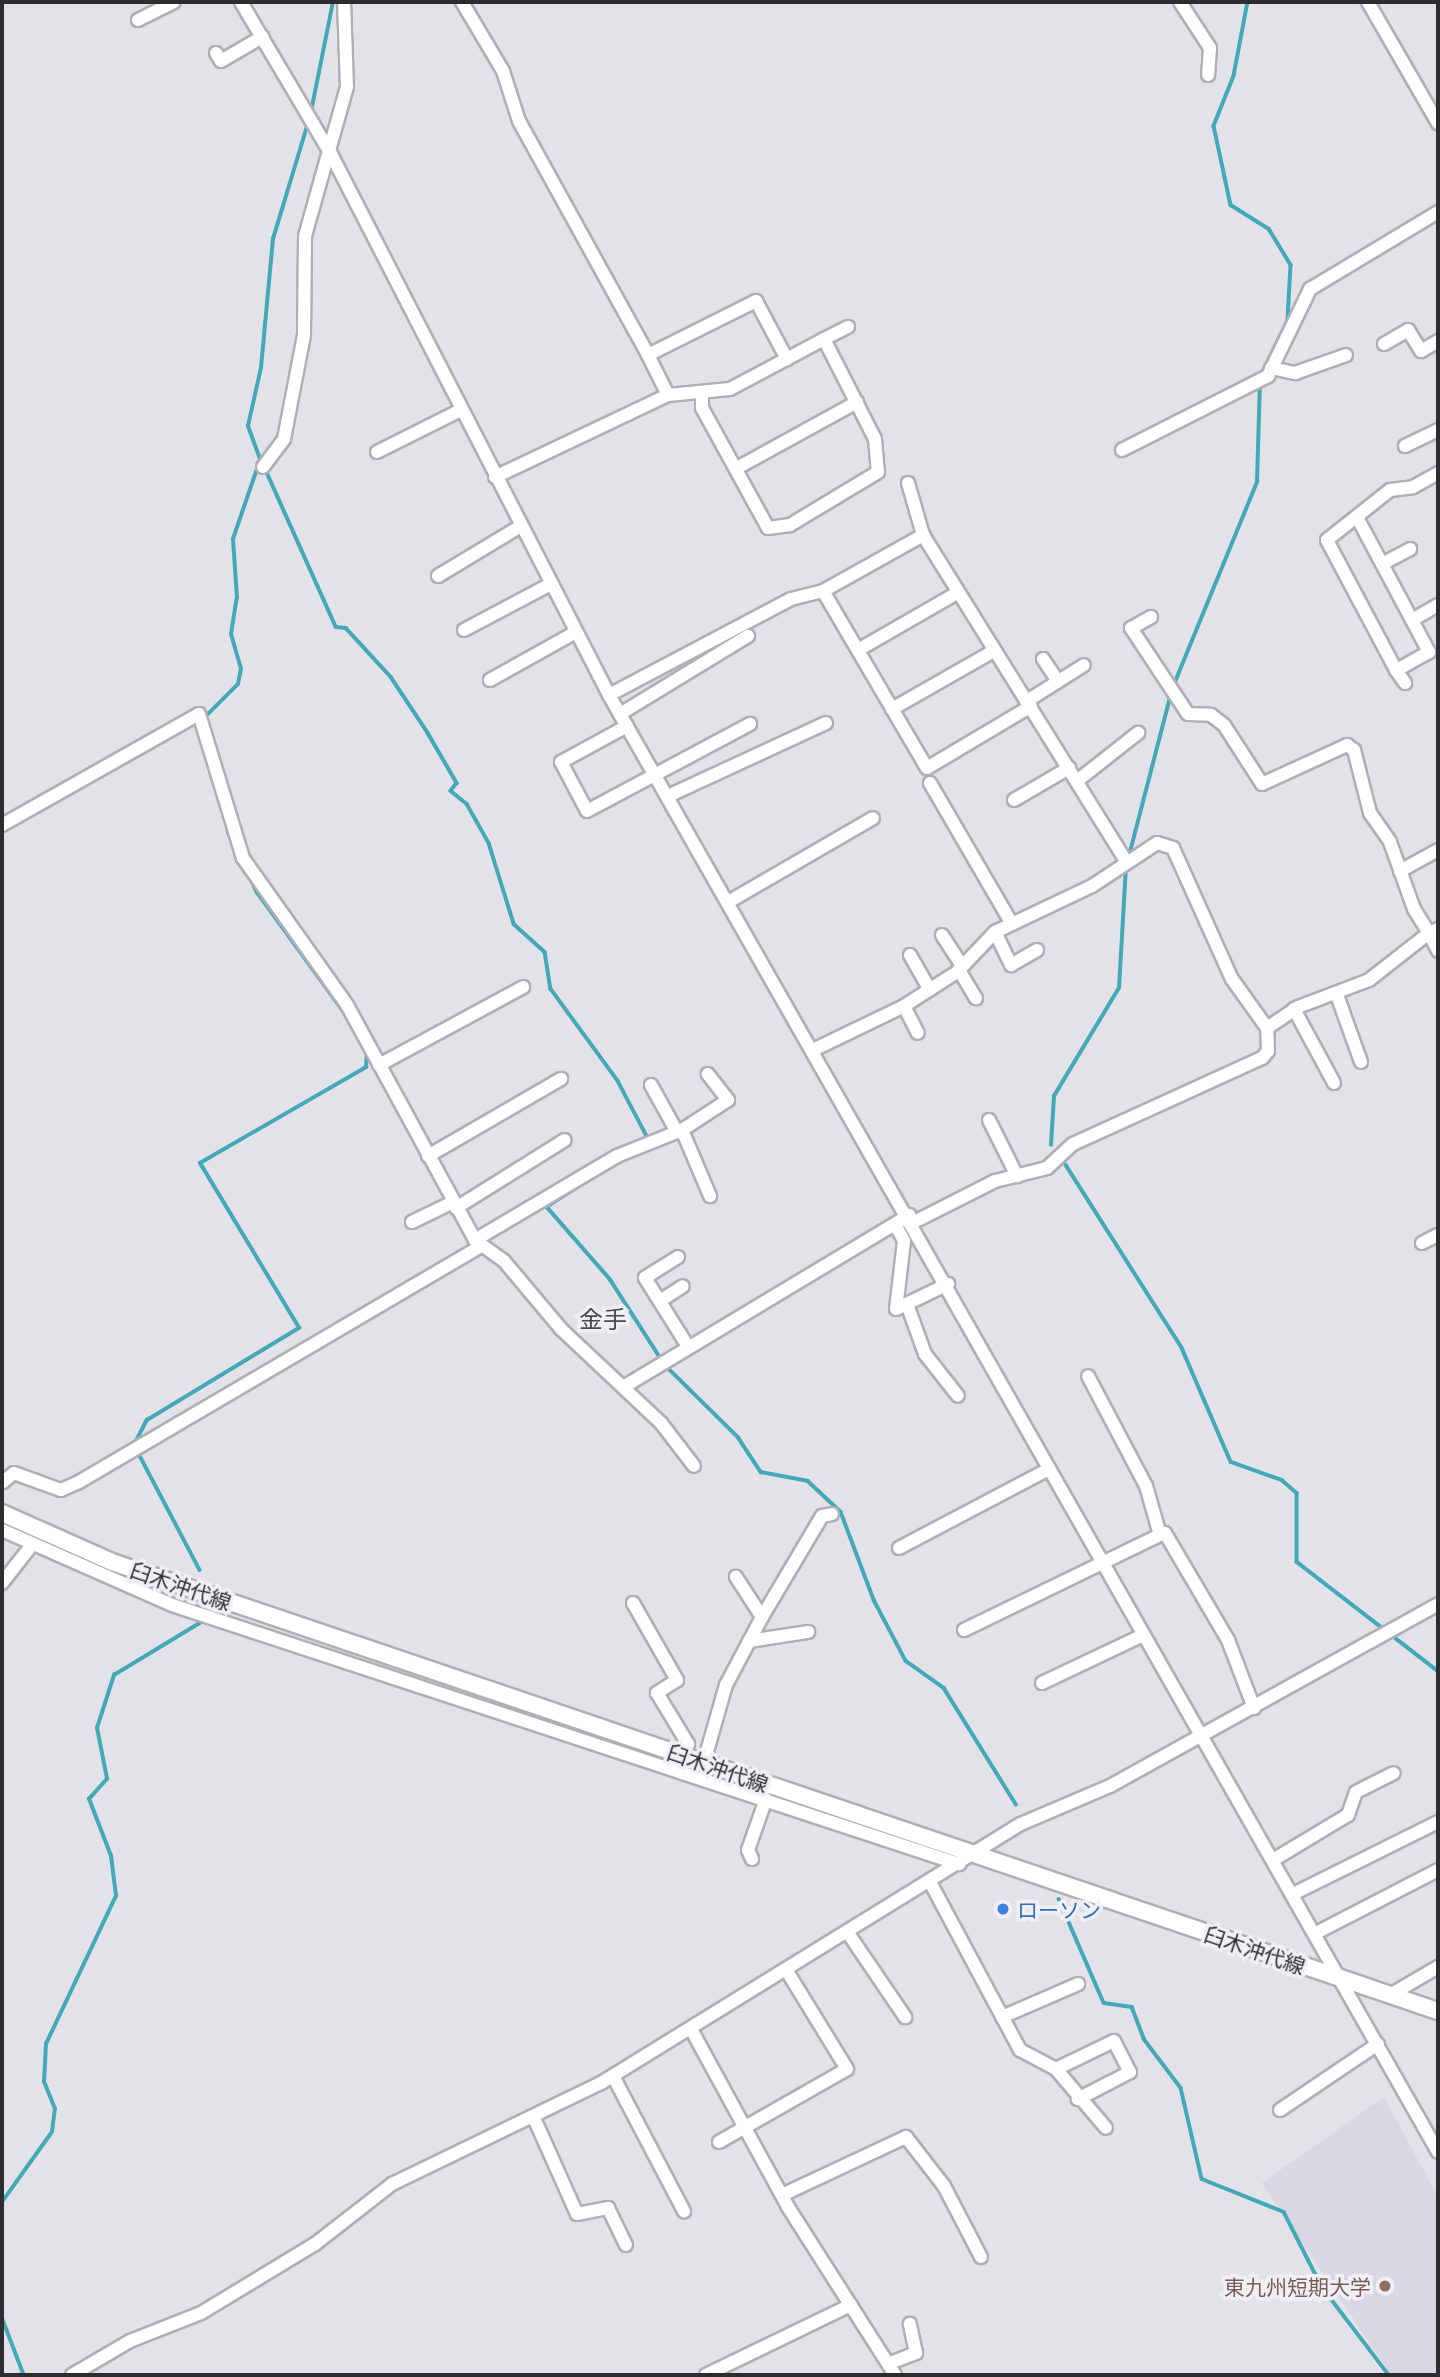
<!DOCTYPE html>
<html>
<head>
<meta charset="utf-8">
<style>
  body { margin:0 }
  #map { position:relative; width:1440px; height:2377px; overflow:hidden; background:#e4e2e9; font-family:Literata,"Noto Sans JP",serif }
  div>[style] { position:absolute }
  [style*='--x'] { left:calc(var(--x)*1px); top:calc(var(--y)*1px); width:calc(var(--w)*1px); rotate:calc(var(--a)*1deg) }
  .built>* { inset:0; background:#dbd6e4 }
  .stream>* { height:3.5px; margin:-1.75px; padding:0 1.75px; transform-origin:1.75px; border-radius:1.75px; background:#43a9b8 }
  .roads { filter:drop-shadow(2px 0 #b1aeb5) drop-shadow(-2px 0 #b1aeb5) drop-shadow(0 2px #b1aeb5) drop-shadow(0 -2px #b1aeb5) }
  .minor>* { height:12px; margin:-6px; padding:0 6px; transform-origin:6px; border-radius:6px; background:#fff }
  .major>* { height:16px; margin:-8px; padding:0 8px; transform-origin:8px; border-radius:8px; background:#fff }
  .dots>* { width:19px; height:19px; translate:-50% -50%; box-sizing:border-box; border:4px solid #f1eff6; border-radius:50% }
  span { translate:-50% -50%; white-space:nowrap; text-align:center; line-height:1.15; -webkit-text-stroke:7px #f1eff6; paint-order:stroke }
  .street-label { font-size:21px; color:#2d2c2f }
  .shop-label { font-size:21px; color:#366cbe }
  .left { translate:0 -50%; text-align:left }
  .education-label { font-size:21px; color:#785e54 }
  .right { translate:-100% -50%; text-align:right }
  .quarter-label { font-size:24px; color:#4b494f }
  .frame { position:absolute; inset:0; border:4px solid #2d2c2f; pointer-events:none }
</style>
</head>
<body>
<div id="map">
  <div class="built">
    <div style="clip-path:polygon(1384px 2097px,1438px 2197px,1438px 2375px,1391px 2375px,1262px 2183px)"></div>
  </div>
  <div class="stream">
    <div style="--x:1248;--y:2;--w:75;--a:100.7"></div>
    <div style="--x:1234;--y:76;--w:54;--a:111.8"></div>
    <div style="--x:1214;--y:126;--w:81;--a:77.9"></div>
    <div style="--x:1231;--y:205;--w:45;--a:32.3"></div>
    <div style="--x:1269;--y:229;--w:42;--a:58.6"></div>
    <div style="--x:1291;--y:265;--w:56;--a:93.1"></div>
    <div style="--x:1288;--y:321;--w:57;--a:116.1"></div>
    <div style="--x:311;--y:112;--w:112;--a:-78.7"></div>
    <div style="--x:261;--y:462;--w:38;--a:-110"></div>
    <div style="--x:248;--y:426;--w:59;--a:-77.4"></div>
    <div style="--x:261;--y:368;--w:130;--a:-84.7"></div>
    <div style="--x:273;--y:239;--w:121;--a:-73.2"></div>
    <div style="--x:265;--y:468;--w:174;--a:65.9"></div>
    <div style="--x:336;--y:627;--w:10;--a:6"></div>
    <div style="--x:346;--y:628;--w:67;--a:47.4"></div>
    <div style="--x:391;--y:677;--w:67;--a:56.5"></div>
    <div style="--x:428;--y:733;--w:58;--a:59.9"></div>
    <div style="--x:457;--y:783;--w:10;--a:127"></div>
    <div style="--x:451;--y:791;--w:21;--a:39"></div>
    <div style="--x:467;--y:804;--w:45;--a:60.6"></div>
    <div style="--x:489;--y:843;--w:85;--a:72.8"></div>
    <div style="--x:514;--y:924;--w:42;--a:42.1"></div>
    <div style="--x:545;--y:952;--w:37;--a:81"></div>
    <div style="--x:551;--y:989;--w:114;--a:53.9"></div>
    <div style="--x:618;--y:1081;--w:67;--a:62.3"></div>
    <div style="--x:1173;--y:687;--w:222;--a:-67.7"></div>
    <div style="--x:1257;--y:482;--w:99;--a:-88.3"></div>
    <div style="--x:204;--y:718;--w:48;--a:-45"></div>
    <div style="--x:238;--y:684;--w:15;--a:-79"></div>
    <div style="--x:241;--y:669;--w:36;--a:-106"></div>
    <div style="--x:231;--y:634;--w:36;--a:-81"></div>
    <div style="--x:237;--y:598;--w:59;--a:-93.9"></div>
    <div style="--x:233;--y:539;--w:77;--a:-71.1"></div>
    <div style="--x:228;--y:831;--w:68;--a:64.6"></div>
    <div style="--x:257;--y:892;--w:148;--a:54.1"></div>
    <div style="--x:1129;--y:856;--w:167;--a:-75.5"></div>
    <div style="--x:1051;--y:1145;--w:49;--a:-86.5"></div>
    <div style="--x:1054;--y:1096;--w:126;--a:-59"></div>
    <div style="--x:1119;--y:988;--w:121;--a:-86.7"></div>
    <div style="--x:613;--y:1165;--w:78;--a:147.5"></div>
    <div style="--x:547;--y:1207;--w:96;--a:48.8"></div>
    <div style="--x:610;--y:1279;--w:102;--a:57.4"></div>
    <div style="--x:665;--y:1365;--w:103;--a:44.6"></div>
    <div style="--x:738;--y:1437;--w:42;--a:56.7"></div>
    <div style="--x:761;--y:1472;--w:48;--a:10.8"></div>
    <div style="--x:808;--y:1481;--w:45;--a:43.2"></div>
    <div style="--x:841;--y:1512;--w:94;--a:69.4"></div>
    <div style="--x:874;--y:1600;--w:69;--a:62.3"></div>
    <div style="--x:906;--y:1661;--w:47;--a:35.4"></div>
    <div style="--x:944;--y:1688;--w:137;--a:58.2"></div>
    <div style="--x:1066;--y:1165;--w:217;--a:57.6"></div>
    <div style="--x:1182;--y:1348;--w:124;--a:66.7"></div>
    <div style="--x:1231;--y:1462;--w:54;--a:19.4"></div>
    <div style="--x:1282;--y:1480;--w:20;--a:41"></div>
    <div style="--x:1297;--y:1493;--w:69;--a:90"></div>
    <div style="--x:1297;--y:1562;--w:178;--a:37.7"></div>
    <div style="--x:134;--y:1445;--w:28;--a:-63"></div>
    <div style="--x:147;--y:1420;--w:178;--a:-31.2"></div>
    <div style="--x:299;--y:1328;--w:192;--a:-121"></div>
    <div style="--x:200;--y:1163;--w:192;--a:-30"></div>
    <div style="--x:366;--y:1067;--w:15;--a:-86"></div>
    <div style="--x:138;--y:1452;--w:133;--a:62.3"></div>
    <div style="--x:1059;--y:1899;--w:113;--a:66.6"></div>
    <div style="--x:1104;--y:2003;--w:28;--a:8"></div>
    <div style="--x:1132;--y:2007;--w:34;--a:69"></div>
    <div style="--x:1144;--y:2039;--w:61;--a:52.9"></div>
    <div style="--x:1181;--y:2088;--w:93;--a:77"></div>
    <div style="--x:1202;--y:2179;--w:88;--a:21.9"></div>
    <div style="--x:1284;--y:2212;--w:84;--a:63.1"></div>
    <div style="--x:1322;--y:2287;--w:111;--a:52.7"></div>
    <div style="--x:2;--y:2202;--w:86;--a:-54.5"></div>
    <div style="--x:52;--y:2132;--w:23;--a:-83"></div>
    <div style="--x:55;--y:2109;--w:29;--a:-112"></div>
    <div style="--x:44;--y:2082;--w:38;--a:-87"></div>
    <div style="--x:46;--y:2044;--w:164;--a:-64.7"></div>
    <div style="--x:116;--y:1896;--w:40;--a:-97.1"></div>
    <div style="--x:111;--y:1856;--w:61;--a:-111.1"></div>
    <div style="--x:89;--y:1799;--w:27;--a:-48"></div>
    <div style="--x:107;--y:1779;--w:52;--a:-101.1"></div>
    <div style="--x:97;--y:1728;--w:56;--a:-72.2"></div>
    <div style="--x:114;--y:1675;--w:104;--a:-31.2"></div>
    <div style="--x:2;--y:2317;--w:62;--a:69.2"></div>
  </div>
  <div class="roads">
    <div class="minor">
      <div style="--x:241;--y:2;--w:177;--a:59.4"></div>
      <div style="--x:331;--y:154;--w:608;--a:62.8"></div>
      <div style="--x:609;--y:695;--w:1676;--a:60.36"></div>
      <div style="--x:462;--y:2;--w:80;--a:59.3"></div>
      <div style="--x:503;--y:71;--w:52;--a:72.3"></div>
      <div style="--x:519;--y:121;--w:267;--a:61.1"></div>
      <div style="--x:1180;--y:2;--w:55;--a:56.9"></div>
      <div style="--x:1210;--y:48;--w:27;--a:94"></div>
      <div style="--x:1368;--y:2;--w:140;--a:60"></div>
      <div style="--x:138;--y:20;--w:40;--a:-26.6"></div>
      <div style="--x:216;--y:53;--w:9;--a:58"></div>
      <div style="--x:221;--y:61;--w:48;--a:-30.3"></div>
      <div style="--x:824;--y:339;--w:27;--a:-27"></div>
      <div style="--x:1384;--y:344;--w:28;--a:-30"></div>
      <div style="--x:1408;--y:330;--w:25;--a:58"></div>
      <div style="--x:1421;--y:351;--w:20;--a:-30"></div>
      <div style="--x:1271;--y:368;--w:25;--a:12"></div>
      <div style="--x:1295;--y:373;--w:54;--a:-19.4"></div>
      <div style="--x:668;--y:395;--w:45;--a:-116.6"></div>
      <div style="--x:648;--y:355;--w:121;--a:-26.6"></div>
      <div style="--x:756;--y:301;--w:66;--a:61.9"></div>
      <div style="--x:1405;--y:446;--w:37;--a:-26"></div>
      <div style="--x:1122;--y:450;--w:164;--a:-26.9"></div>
      <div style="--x:1268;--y:376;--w:97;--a:-64.2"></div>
      <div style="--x:1310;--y:289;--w:149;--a:-31"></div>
      <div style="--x:377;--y:452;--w:94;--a:-26.6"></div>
      <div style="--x:263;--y:467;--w:35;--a:-53"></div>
      <div style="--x:284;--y:439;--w:106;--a:-79.1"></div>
      <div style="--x:304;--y:335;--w:99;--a:-89.4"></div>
      <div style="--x:305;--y:236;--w:155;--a:-74.3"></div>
      <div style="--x:347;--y:87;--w:85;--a:-92"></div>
      <div style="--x:737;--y:468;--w:137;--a:-28.8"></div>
      <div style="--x:495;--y:477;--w:191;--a:-25.4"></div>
      <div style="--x:668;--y:395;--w:62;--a:-5.5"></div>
      <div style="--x:730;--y:389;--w:106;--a:-28"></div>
      <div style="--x:824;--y:339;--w:112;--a:63"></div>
      <div style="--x:875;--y:439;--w:33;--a:85"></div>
      <div style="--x:878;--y:472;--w:103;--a:148.9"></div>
      <div style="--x:790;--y:525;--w:22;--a:172"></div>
      <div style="--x:768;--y:528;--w:137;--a:-118.8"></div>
      <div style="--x:702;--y:408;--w:15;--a:-90"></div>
      <div style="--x:908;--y:483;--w:54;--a:73.9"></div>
      <div style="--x:1358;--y:519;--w:151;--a:61.9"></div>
      <div style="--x:1429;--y:652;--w:38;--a:151"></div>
      <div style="--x:1396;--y:670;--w:147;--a:-118"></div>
      <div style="--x:1327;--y:540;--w:80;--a:-38.4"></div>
      <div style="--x:1390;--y:490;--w:23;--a:-7"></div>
      <div style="--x:1413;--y:487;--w:29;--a:-29"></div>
      <div style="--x:1382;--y:564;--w:32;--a:-28"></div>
      <div style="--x:438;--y:576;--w:97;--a:-31.1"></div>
      <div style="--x:823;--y:591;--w:205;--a:59.6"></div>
      <div style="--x:927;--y:768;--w:121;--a:-30.8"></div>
      <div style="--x:1151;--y:617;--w:23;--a:151"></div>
      <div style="--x:1131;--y:628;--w:103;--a:56.5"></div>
      <div style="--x:1188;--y:714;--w:23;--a:2"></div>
      <div style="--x:1211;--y:715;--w:16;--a:38"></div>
      <div style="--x:1224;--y:725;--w:70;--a:57.2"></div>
      <div style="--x:1262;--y:784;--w:94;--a:-24.6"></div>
      <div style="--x:1347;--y:745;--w:9;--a:36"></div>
      <div style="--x:1354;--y:750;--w:65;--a:75.7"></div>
      <div style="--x:1370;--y:813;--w:35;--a:55"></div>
      <div style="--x:1390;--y:842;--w:71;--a:70.3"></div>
      <div style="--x:1414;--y:909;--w:28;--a:58"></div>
      <div style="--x:1429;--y:933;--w:10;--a:-24"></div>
      <div style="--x:1412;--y:620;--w:30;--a:-30"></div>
      <div style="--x:464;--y:630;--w:98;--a:-27.9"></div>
      <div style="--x:858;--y:650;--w:114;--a:-29.9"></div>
      <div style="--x:1043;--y:659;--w:27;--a:56"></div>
      <div style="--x:1396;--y:670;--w:16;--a:55"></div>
      <div style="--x:490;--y:680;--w:98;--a:-29.2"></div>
      <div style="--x:609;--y:695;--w:206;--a:-27.8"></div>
      <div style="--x:791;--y:599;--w:33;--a:-14"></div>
      <div style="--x:823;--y:591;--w:115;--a:-29.2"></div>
      <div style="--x:923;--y:535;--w:386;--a:58.1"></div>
      <div style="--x:1027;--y:701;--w:67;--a:-32.3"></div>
      <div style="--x:892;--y:709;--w:115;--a:-29.7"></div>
      <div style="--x:620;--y:714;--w:150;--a:-31.4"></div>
      <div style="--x:627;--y:726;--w:75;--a:151.4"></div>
      <div style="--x:561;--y:762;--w:55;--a:62"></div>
      <div style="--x:587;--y:811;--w:185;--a:-28.1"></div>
      <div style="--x:1077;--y:781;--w:78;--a:-38.2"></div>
      <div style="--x:930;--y:783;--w:163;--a:59.8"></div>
      <div style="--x:668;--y:796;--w:174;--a:-24.8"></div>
      <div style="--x:1014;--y:800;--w:64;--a:-30.2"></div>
      <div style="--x:2;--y:825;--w:226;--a:-29.4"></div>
      <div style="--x:199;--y:714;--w:151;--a:73"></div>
      <div style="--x:243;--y:858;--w:180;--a:54.7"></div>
      <div style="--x:347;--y:1005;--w:268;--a:61.4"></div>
      <div style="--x:475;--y:1240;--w:36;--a:36"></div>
      <div style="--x:504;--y:1261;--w:89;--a:50"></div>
      <div style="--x:561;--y:1329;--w:137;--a:43.2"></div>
      <div style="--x:661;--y:1423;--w:54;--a:52.5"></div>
      <div style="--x:1400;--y:871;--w:43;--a:-28.9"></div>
      <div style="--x:730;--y:901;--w:165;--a:-30.1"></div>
      <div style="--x:995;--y:932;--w:37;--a:64"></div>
      <div style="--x:1011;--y:965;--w:30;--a:-30"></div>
      <div style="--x:942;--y:935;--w:37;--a:57"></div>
      <div style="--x:910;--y:955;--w:40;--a:60.3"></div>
      <div style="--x:959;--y:970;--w:33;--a:59"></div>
      <div style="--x:1337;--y:995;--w:71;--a:70.3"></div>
      <div style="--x:904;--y:1006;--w:30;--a:63"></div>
      <div style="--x:1294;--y:1009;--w:84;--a:61.6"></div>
      <div style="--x:813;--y:1050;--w:101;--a:-25.8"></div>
      <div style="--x:904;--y:1006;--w:63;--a:-32.7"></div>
      <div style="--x:957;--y:972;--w:55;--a:-46.5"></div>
      <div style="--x:995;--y:932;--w:107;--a:-25.4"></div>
      <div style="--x:1092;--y:886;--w:78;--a:-33.5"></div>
      <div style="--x:1157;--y:843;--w:17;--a:17"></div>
      <div style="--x:1173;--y:848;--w:144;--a:65.8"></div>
      <div style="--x:1232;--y:979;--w:60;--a:54.5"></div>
      <div style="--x:1267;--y:1028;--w:37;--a:-34"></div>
      <div style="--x:1298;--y:1007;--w:76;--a:-20.8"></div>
      <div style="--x:1369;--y:980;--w:76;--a:-38.1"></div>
      <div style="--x:1429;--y:933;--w:20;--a:63"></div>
      <div style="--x:379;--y:1065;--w:164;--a:-28.4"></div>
      <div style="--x:651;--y:1085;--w:54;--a:61"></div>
      <div style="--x:989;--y:1120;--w:63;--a:63.4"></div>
      <div style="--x:682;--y:1130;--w:55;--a:-33.1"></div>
      <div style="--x:728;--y:1100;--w:33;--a:-128"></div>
      <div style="--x:428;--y:1156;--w:154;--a:-30.1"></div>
      <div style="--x:456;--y:1208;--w:128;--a:-32"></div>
      <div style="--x:412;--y:1222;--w:46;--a:-26"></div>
      <div style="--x:914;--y:1222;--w:91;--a:-26.8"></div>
      <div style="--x:995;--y:1181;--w:54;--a:-14"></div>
      <div style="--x:1047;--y:1168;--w:35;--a:-43"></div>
      <div style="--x:1073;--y:1144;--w:208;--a:-24.5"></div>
      <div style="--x:1262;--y:1058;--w:9;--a:-49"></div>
      <div style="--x:1268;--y:1051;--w:23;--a:-92"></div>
      <div style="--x:895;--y:1224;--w:19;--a:62"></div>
      <div style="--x:904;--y:1241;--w:68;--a:96.7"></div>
      <div style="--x:896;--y:1309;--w:58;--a:-25.7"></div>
      <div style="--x:475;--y:1240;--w:165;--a:-30.6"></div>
      <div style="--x:617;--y:1156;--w:70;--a:-21.8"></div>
      <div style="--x:682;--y:1130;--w:72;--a:67"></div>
      <div style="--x:1422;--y:1243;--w:18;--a:-27"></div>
      <div style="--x:678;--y:1257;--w:39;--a:148"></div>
      <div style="--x:645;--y:1278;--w:79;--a:57.9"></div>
      <div style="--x:660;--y:1301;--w:27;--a:-33"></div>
      <div style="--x:908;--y:1307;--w:50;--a:70.1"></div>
      <div style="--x:925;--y:1354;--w:53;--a:51.8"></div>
      <div style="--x:625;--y:1386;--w:332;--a:-31"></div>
      <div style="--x:3;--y:1482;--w:14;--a:-39"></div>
      <div style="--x:14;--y:1473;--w:50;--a:19.9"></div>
      <div style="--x:61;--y:1490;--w:20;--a:-24"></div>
      <div style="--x:79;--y:1482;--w:465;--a:-30.4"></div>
      <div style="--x:2;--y:1530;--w:186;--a:23.8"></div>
      <div style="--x:172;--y:1605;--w:829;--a:18.22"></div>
      <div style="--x:1160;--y:1535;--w:5;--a:-22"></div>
      <div style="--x:1165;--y:1533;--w:124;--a:59.5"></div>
      <div style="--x:1228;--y:1640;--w:73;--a:69.1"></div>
      <div style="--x:899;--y:1548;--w:170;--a:-27.8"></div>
      <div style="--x:2;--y:1583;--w:47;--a:-51.9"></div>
      <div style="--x:633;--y:1603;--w:89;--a:60.3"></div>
      <div style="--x:677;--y:1680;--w:24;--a:147"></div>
      <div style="--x:657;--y:1693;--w:60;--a:58.7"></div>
      <div style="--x:688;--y:1744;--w:12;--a:110"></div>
      <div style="--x:762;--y:1617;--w:117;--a:-59.3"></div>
      <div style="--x:822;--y:1516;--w:10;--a:-11"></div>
      <div style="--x:964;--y:1630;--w:218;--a:-25.9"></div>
      <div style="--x:1160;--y:1535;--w:51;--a:-105.9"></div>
      <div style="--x:1146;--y:1486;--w:124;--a:-117.8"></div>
      <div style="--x:749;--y:1641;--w:60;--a:-8.7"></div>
      <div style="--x:1042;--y:1683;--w:110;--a:-25.4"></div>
      <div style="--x:704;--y:1762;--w:80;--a:-74.1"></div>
      <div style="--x:726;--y:1685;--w:77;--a:-62.1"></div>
      <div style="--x:762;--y:1617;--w:48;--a:-123"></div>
      <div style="--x:752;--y:1859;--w:10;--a:-114"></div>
      <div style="--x:748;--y:1850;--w:54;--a:-70.6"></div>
      <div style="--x:1273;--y:1860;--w:87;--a:-31"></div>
      <div style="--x:1348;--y:1815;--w:24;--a:-71"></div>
      <div style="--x:1356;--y:1792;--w:42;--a:-26.6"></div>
      <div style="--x:930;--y:1882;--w:191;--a:61.8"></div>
      <div style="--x:1020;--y:2050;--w:41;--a:27.8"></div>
      <div style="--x:1056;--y:2069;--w:77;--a:49.7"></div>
      <div style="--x:1293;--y:1894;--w:162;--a:-26.4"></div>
      <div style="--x:848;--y:1933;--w:102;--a:55.8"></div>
      <div style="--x:1316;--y:1933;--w:137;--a:-27.3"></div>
      <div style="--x:1390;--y:1995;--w:56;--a:-30.3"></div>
      <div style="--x:1002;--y:2017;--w:83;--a:-23.5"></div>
      <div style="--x:691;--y:2029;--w:203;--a:61.4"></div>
      <div style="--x:788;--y:2207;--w:199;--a:57.5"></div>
      <div style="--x:1056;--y:2069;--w:64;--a:-25.8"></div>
      <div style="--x:1114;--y:2041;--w:35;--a:63"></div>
      <div style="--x:1130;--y:2072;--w:59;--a:152.6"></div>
      <div style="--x:613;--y:2076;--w:153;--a:62.3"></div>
      <div style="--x:1280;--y:2110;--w:118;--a:-34"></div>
      <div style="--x:534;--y:2118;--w:105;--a:65.9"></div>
      <div style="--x:577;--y:2214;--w:32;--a:-11"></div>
      <div style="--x:608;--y:2208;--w:41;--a:64.1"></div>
      <div style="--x:719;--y:2142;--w:147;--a:-29.7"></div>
      <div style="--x:847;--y:2069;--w:115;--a:-121.5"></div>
      <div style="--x:782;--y:2195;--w:137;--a:-25.1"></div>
      <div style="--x:906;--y:2137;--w:62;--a:52.2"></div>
      <div style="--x:944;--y:2186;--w:80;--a:62.5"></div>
      <div style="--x:890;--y:2363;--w:28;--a:-21"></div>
      <div style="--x:916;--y:2353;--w:30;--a:-102"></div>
      <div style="--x:72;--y:2375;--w:67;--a:-30.4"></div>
      <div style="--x:130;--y:2341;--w:76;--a:-21.5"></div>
      <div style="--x:201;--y:2313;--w:133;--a:-31.2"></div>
      <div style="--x:315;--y:2244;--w:98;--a:-37.9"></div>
      <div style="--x:392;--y:2184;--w:232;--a:-25.8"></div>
      <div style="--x:601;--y:2083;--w:493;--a:-31.7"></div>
      <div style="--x:1021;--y:1824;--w:97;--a:-23.1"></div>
      <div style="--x:1110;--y:1786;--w:375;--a:-29"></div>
      <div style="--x:706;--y:2375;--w:161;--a:-25.8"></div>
    </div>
    <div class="major">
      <div style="--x:2;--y:1513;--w:120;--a:24"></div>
      <div style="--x:112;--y:1562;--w:1400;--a:18.71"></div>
    </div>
  </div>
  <div class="dots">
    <div style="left:1003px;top:1909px;background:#3f7fe0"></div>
    <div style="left:1385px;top:2286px;background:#8d6e63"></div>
  </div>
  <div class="street-label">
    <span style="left:181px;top:1585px;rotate:19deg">臼木沖代線</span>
    <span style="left:718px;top:1767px;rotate:19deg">臼木沖代線</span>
    <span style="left:1255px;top:1949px;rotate:19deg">臼木沖代線</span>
  </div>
  <div class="shop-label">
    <span class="left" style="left:1017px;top:1909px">ローソン</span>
  </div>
  <div class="education-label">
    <span class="right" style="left:1371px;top:2286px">東九州短期大学</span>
  </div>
  <div class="quarter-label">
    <span style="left:603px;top:1318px">金手</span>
  </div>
  <div class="frame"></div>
</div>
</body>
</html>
